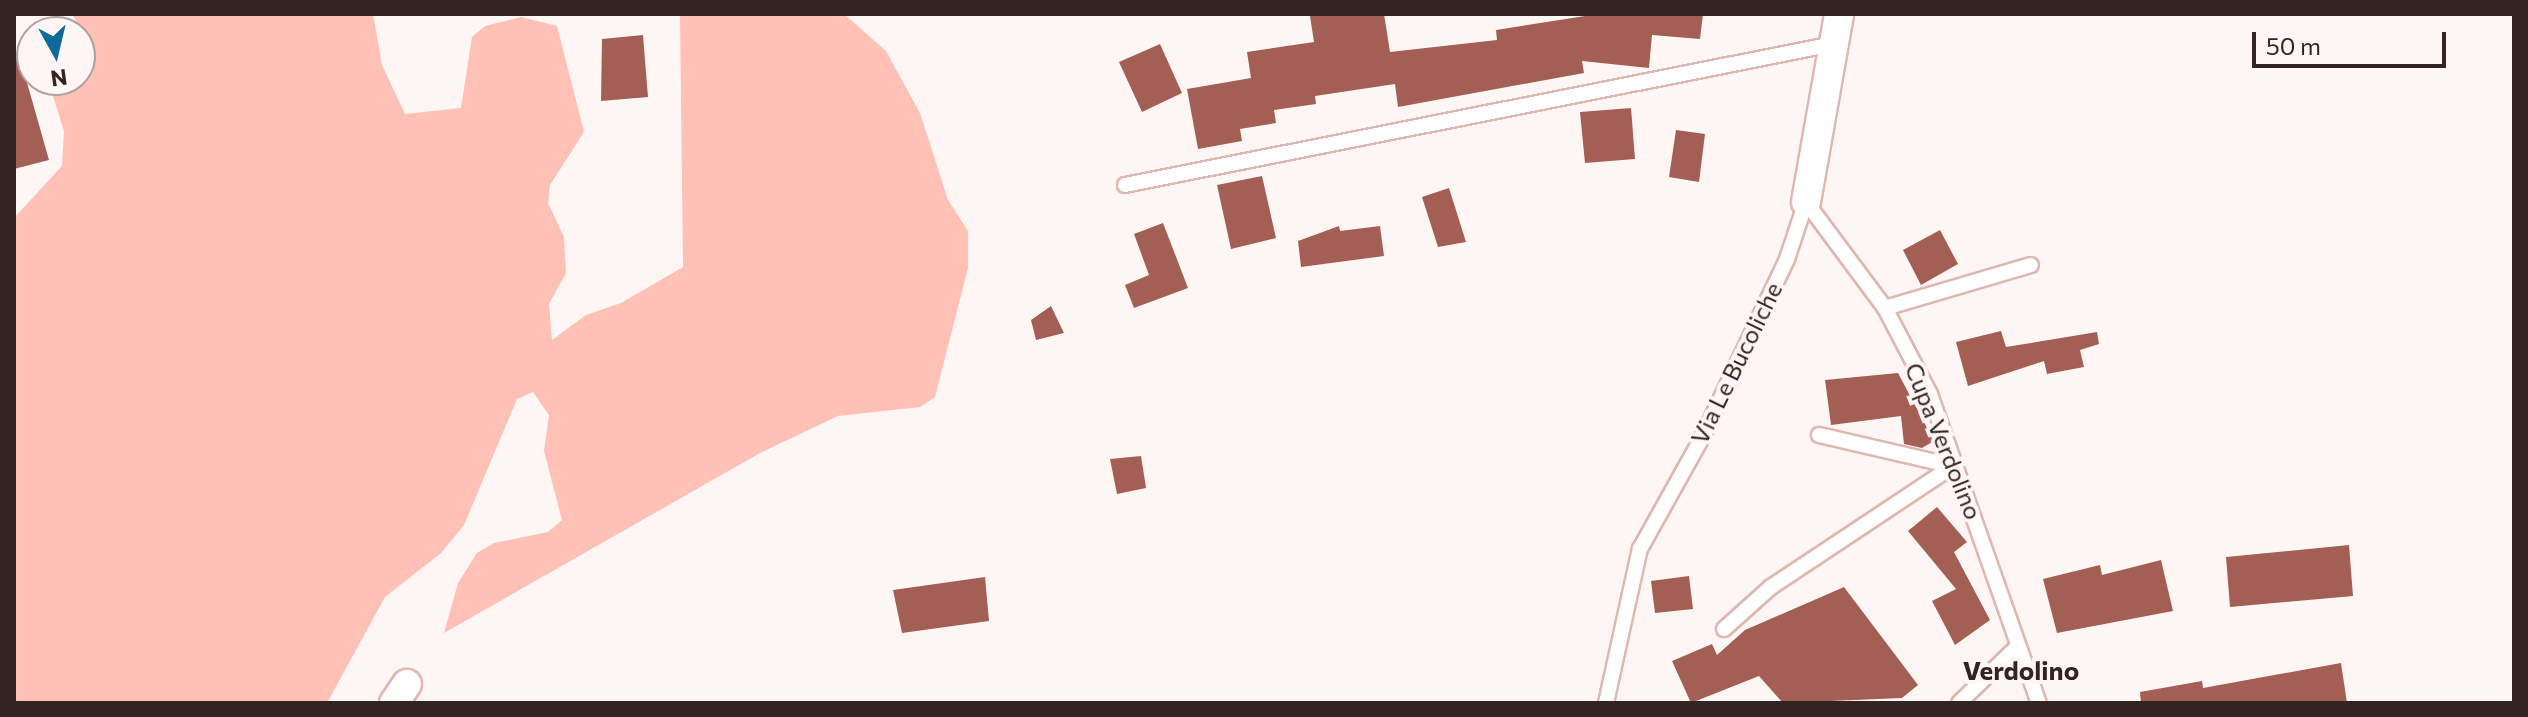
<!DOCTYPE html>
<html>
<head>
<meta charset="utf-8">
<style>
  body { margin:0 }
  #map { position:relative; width:2528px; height:717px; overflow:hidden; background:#fef6f4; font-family:Commissioner,sans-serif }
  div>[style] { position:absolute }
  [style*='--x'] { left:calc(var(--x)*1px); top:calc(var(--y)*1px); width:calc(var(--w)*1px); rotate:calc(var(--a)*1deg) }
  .green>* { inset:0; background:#ffc0b6 }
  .building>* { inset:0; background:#a45f55 }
  .roads { filter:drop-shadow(2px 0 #deb7b1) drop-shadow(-2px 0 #deb7b1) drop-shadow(0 2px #deb7b1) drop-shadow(0 -2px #deb7b1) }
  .service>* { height:14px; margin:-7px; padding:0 7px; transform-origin:7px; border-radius:7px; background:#fff }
  .minor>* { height:28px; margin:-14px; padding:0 14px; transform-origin:14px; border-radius:14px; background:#fff }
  span { translate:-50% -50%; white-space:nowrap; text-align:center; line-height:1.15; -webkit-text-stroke:8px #fef6f4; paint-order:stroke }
  .street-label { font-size:24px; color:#332422 }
  .neighbourhood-label { font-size:26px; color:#332422; font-weight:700 }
  .frame { position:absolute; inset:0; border:16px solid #332422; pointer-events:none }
  .north { position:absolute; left:16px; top:16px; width:80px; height:80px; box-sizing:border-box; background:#fef6f4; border:2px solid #ada2a0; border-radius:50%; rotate:172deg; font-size:22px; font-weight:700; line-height:32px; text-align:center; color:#332422 }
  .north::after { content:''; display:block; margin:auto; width:28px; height:36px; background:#0d6a99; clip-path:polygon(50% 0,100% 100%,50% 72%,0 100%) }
  .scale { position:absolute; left:2252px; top:32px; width:194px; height:36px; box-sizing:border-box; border:4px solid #332422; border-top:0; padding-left:10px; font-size:24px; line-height:28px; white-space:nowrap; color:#332422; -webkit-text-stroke:6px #fef6f4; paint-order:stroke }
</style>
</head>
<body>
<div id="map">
  <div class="green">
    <div style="clip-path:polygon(72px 14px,373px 14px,382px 65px,405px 114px,461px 108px,472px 37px,485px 26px,521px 17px,557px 26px,584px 132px,550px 185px,548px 203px,564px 237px,566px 273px,549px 304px,552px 340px,586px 315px,621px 303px,683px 267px,680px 14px,844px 14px,886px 51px,920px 113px,948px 200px,968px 231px,968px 268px,935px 397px,920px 407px,838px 416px,760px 453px,444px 633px,458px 583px,477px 553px,494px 543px,548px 532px,562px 520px,544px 451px,549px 415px,533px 392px,517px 399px,464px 525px,441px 553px,385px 597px,327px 703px,14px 703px,14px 218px,62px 166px,64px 131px,48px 80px,80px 80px,83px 32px)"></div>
  </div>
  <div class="building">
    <div style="clip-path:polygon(1326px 14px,1384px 14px,1390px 52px,1497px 40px,1496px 30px,1598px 14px,1703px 14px,1700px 39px,1652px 35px,1649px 68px,1582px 61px,1584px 73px,1398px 107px,1395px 84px,1315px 96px,1316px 104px,1274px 110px,1276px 123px,1240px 129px,1242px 141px,1198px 149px,1187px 89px,1251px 78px,1247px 52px,1314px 42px,1310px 16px)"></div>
    <div style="clip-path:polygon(643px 35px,648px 97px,601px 101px,602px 39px)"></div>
    <div style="clip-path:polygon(1160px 44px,1182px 93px,1142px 112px,1119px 62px)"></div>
    <div style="clip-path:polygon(20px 58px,49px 160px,14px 169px,14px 59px)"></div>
    <div style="clip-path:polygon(1631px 108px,1635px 159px,1585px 163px,1580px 112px)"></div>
    <div style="clip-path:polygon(1676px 130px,1705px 134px,1699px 182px,1669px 177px)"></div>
    <div style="clip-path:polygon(1262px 176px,1276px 238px,1231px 249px,1217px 185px)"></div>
    <div style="clip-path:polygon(1449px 188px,1466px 242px,1438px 247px,1422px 197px)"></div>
    <div style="clip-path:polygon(1163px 223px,1188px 288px,1134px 308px,1125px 285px,1149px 275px,1134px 234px)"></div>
    <div style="clip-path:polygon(1339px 226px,1340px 231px,1380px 226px,1384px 256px,1301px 267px,1298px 241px)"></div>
    <div style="clip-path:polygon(1940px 230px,1958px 264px,1921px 285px,1903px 250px)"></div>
    <div style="clip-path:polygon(1051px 306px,1064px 333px,1036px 340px,1031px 320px)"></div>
    <div style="clip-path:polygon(2001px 331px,2006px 347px,2097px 332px,2099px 344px,2080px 350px,2084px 367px,2047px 374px,2044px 361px,1968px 386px,1956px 342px)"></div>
    <div style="clip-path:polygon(1898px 373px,1934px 441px,1922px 448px,1904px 444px,1901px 416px,1831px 425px,1825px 380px)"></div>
    <div style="clip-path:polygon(1141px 456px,1146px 488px,1117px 494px,1110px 459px)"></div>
    <div style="clip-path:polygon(1937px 507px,1967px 542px,1954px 552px,1990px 620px,1955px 645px,1932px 601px,1956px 589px,1908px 531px)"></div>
    <div style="clip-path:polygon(2349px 545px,2353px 596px,2230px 607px,2226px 557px)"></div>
    <div style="clip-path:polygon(2161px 560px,2173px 611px,2057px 633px,2043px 579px,2100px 565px,2102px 575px)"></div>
    <div style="clip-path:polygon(1689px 576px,1693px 609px,1655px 613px,1651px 581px)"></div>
    <div style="clip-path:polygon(985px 577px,989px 621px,902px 633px,893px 590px)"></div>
    <div style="clip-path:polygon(1844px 587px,1918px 685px,1902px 698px,1783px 703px,1759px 676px,1691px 703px,1672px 661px,1712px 644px,1717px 655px,1745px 630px)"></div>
    <div style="clip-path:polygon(2341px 663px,2347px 703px,2141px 703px,2140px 692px,2202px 681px,2203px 688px)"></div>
  </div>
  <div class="roads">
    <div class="service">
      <div style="--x:1125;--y:185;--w:722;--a:-11.26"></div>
      <div style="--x:1806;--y:202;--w:132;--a:53.3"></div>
      <div style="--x:1885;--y:308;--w:97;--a:62.4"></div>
      <div style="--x:1930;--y:394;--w:328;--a:70.6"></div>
      <div style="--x:1885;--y:308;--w:152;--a:-16.4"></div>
      <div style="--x:1819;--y:435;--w:138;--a:13"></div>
      <div style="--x:1724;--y:629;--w:63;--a:-41.8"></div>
      <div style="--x:1771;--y:587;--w:219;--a:-33.6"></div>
      <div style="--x:1606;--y:703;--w:158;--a:-77.6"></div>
      <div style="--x:1640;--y:549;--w:132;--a:-60.9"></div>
      <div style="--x:1704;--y:434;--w:194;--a:-64.6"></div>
      <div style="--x:1787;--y:259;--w:60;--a:-71.6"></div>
      <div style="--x:1959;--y:703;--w:81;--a:-44"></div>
    </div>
    <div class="minor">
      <div style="--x:1806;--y:202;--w:191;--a:-80"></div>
      <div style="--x:394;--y:703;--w:23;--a:-56"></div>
    </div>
  </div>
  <div class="street-label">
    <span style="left:1736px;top:363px;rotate:-64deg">Via Le Bucoliche</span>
    <span style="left:1944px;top:441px;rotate:68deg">Cupa Verdolino</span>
  </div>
  <div class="neighbourhood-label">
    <span style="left:2021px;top:670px">Verdolino</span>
  </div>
  <div class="frame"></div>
  <div class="north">N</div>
  <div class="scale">50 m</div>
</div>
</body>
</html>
